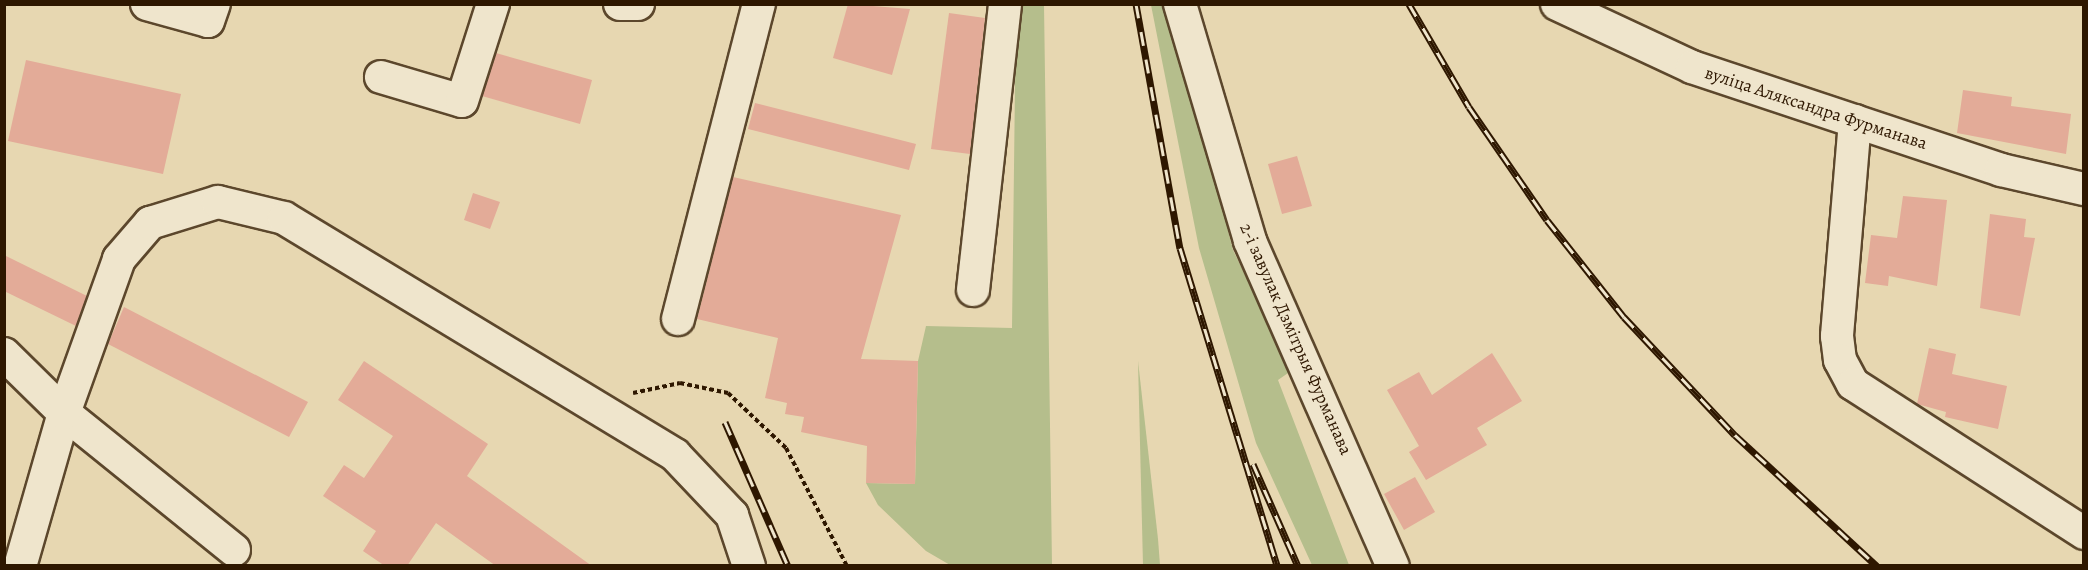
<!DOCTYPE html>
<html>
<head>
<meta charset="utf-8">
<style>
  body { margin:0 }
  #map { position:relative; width:2088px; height:570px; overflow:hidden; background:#e7d7b1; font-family:Alegreya,serif }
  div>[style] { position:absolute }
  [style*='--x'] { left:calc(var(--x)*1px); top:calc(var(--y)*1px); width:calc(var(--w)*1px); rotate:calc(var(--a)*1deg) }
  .green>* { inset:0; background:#b5be8c }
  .building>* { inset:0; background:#e3ab98 }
  .path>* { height:4px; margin-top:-2px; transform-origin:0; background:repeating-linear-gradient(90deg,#2e1700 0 4.5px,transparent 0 7.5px) }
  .roads { filter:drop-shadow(2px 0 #5c472c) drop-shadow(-2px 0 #5c472c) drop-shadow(0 2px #5c472c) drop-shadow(0 -2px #5c472c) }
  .minor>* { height:32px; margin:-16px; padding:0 16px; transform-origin:16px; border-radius:16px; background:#efe5cc }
  .rail>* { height:7px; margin-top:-3.5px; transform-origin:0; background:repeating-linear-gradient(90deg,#efe5cc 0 14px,#2e1700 0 28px); box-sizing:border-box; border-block:2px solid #2e1700 }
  span { translate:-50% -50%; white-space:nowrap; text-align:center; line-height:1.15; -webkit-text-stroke:5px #efe5cc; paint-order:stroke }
  .street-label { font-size:18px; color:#2e1700 }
  .frame { position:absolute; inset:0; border:6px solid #2e1700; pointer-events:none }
</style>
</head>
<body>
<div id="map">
  <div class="green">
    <div style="clip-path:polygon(1016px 5px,1044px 5px,1052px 565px,950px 565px,926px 551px,878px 505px,866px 483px,915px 484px,918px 361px,926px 326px,1012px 328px)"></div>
    <div style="clip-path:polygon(1151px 5px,1170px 5px,1233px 250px,1291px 371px,1278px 380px,1349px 565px,1312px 565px,1256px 443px,1199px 248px)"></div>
    <div style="clip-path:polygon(1138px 361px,1158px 539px,1160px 565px,1143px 565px)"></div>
  </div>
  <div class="building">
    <div style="clip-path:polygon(848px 4px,910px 9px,892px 75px,833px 58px)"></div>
    <div style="clip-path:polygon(949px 13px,985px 18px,970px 154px,931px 149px)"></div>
    <div style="clip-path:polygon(496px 53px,592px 80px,580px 124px,482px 96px)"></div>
    <div style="clip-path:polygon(26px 60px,181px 94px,163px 174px,8px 141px)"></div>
    <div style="clip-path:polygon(1963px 90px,2012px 97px,2011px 106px,2071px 114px,2066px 154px,1957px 133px)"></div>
    <div style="clip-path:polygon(755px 103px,916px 144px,909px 170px,748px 129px)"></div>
    <div style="clip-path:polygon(1297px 156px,1312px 206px,1282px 214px,1268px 164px)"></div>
    <div style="clip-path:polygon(733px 177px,901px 215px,861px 359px,918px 361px,915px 484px,866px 483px,867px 446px,801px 432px,804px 417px,785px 414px,787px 403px,765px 398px,778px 338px,697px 319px)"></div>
    <div style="clip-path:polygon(473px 193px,500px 202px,490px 229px,464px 220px)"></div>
    <div style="clip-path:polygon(1903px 196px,1947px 200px,1937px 286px,1889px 276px,1888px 286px,1865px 283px,1871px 235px,1897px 238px)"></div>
    <div style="clip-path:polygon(1990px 214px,2026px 219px,2024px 237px,2035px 238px,2020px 316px,1980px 308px)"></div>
    <div style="clip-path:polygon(4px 255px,87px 296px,76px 326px,4px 291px)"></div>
    <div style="clip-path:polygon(124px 307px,308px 402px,289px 437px,108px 344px)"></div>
    <div style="clip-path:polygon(1929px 348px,1956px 354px,1952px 374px,2007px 386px,1998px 429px,1945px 417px,1946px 412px,1917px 404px)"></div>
    <div style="clip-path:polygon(1492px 353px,1522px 401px,1477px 428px,1487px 445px,1426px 480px,1409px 452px,1419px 446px,1387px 390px,1419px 372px,1432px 395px)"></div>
    <div style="clip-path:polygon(364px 361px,488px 444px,467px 476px,592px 566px,496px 566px,436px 523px,407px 566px,385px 566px,363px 551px,376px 531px,323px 496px,344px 465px,364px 478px,393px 436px,338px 400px)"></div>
    <div style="clip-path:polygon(1415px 477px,1435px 512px,1404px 530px,1384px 494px)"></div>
  </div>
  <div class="path">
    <div style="--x:633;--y:393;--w:48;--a:-12"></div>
    <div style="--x:680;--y:383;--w:49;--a:11.8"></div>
    <div style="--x:728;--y:393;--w:80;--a:43.5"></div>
    <div style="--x:786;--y:448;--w:133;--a:62.7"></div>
  </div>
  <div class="roads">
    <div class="minor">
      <div style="--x:147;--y:4;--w:63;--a:15.6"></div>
      <div style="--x:208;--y:21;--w:18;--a:-71"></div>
      <div style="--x:620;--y:4;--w:18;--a:0"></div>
      <div style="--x:1180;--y:4;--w:247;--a:73.5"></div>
      <div style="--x:1250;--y:241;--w:355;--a:66.3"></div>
      <div style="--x:1557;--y:4;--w:149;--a:25"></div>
      <div style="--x:1692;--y:67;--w:326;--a:18.4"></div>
      <div style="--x:2001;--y:170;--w:85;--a:12.9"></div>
      <div style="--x:381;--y:77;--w:84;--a:16.5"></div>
      <div style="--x:462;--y:101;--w:102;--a:-72.3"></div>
      <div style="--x:1855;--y:121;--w:216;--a:94.8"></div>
      <div style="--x:1837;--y:336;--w:24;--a:83"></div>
      <div style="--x:1840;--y:360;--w:27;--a:62"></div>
      <div style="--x:1853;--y:384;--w:275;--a:32.8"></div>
      <div style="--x:973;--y:290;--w:288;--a:-83.6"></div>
      <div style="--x:678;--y:319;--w:325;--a:-75.6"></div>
      <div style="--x:4;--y:354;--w:84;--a:44.5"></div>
      <div style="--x:64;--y:413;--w:159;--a:106"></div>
      <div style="--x:234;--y:550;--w:218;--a:-141.1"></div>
      <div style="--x:64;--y:413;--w:164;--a:-70.3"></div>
      <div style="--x:119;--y:259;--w:48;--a:-49.3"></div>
      <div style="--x:150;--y:223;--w:71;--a:-17.2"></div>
      <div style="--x:218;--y:202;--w:68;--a:13.6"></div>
      <div style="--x:284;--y:218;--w:457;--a:31.2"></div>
      <div style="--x:675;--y:455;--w:83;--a:46.5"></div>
      <div style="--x:732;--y:515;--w:54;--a:71.6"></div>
    </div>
  </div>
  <div class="rail">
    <div style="--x:1136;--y:4;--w:248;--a:79.8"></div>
    <div style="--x:1180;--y:248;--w:332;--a:73"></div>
    <div style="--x:1409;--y:4;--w:119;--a:59.8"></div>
    <div style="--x:1469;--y:107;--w:137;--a:55.4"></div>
    <div style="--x:1547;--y:220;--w:124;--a:51.6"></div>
    <div style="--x:1624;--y:317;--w:162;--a:46.8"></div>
    <div style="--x:1735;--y:435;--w:193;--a:42.7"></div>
    <div style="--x:725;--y:422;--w:157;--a:66.4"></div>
    <div style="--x:1253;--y:464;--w:111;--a:66.2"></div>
  </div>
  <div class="street-label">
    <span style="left:1816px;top:108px;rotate:18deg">вуліца Аляксандра Фурманава</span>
    <span style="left:1296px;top:339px;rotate:66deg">2-і завулак Дзмітрыя Фурманава</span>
  </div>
  <div class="frame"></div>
</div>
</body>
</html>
